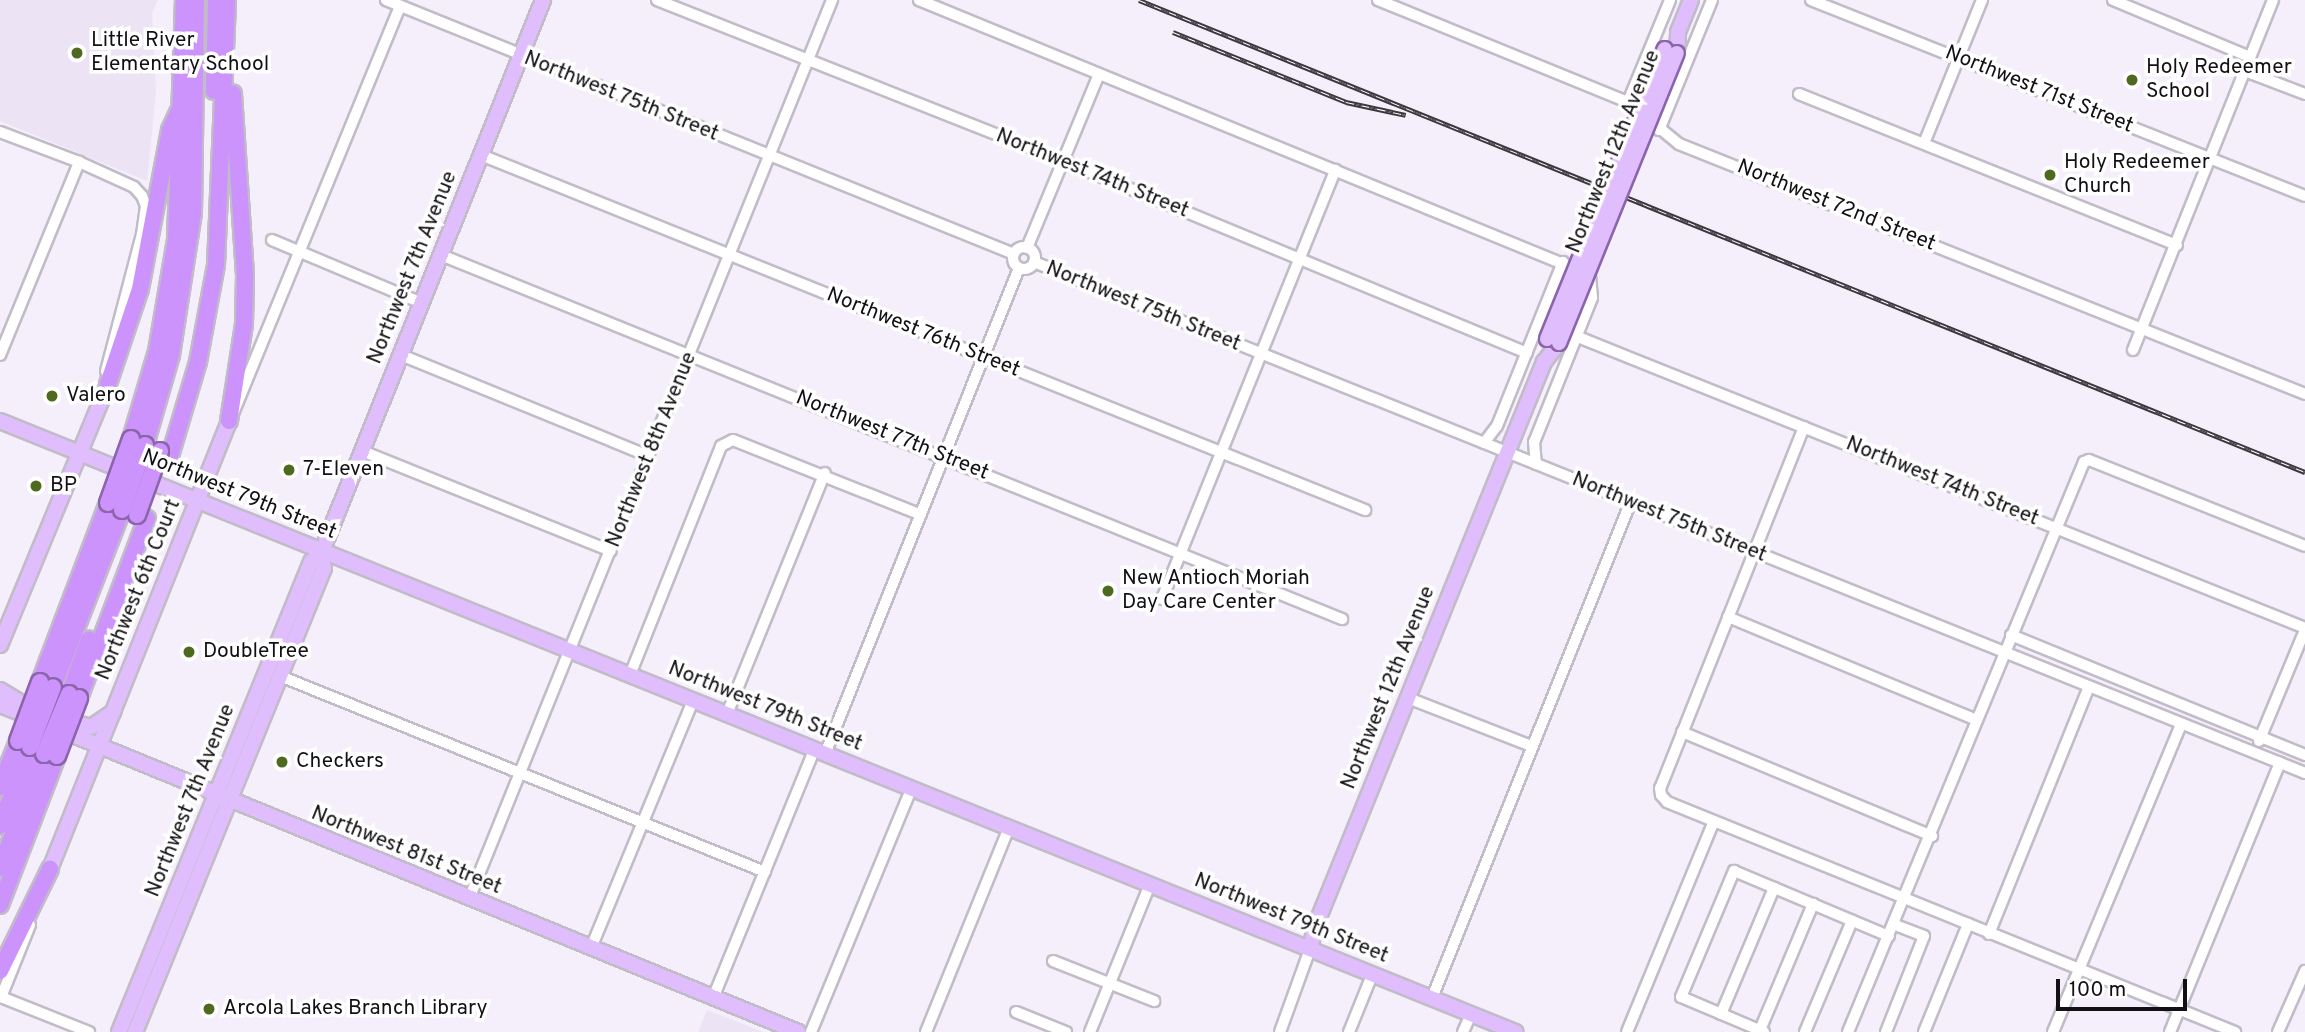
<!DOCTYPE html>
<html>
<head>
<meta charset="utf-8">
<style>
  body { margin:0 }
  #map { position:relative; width:2305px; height:1032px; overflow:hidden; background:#f5effb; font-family:Overpass,sans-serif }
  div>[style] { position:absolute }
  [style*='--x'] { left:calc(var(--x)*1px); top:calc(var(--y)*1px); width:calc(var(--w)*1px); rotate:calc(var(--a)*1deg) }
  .built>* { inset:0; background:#ece3f5 }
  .roads { filter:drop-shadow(2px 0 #c1bcc7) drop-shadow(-2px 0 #c1bcc7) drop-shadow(0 2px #c1bcc7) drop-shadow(0 -2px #c1bcc7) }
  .minor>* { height:10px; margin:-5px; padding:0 5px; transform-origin:5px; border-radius:5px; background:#fff }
  .minor>.ring { margin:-5px; padding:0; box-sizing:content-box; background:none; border:10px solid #fff; border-radius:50% }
  .major>* { height:14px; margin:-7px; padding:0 7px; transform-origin:7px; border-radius:7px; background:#e0befd }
  .highway>* { height:16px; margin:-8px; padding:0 8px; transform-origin:8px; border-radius:8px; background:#cc93fc }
  .rail>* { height:5px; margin-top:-2.5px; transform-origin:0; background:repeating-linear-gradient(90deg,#fff 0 8px,#3b383d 0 16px); box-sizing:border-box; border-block:2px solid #3b383d }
  .bridges { filter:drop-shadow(2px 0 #8b65ab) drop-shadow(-2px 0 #8b65ab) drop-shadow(0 2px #8b65ab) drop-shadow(0 -2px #8b65ab) }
  .major-bridge>* { height:14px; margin:-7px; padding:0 7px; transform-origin:7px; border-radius:7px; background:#e0befd }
  .highway-bridge>* { height:16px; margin:-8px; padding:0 8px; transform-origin:8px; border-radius:8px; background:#cc93fc }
  .dots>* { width:19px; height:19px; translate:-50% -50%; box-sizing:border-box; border:4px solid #fff; border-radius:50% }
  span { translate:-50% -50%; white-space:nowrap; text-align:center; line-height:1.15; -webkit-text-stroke:7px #fff; paint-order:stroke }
  .poi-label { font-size:21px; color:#121014 }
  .left { translate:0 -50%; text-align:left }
  .street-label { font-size:21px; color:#121014 }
  .scale { position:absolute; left:2056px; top:979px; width:131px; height:32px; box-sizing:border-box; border:4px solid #121014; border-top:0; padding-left:9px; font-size:21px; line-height:24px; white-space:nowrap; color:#121014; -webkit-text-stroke:5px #fff; paint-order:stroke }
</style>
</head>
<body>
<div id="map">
  <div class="built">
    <div style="clip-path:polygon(0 0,158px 0,152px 13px,156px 92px,147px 181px,0 121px)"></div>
    <div style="clip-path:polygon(707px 1010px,763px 1032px,698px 1032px)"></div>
  </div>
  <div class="roads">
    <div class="minor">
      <div style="--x:386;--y:0;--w:677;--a:22.02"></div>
      <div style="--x:657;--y:0;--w:437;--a:21.6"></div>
      <div style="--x:1063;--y:161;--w:502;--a:22.48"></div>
      <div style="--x:919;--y:0;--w:725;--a:22.29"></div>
      <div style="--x:1590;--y:275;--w:23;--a:85"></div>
      <div style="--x:1592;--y:298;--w:155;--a:111.9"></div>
      <div style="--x:1534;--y:442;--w:22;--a:85"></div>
      <div style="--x:1378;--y:0;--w:270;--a:22.2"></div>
      <div style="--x:1628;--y:102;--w:66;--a:39.5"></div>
      <div style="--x:1679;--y:144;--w:674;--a:21.77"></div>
      <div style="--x:1811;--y:0;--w:531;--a:21.64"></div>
      <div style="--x:2113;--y:0;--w:148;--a:22.6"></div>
      <div style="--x:2245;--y:71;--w:64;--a:21"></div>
      <div style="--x:1799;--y:94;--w:407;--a:21.8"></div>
      <div style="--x:1628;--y:102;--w:110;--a:-67.6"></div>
      <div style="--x:1659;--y:130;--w:140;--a:-67.8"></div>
      <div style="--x:0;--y:132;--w:85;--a:20.8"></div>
      <div style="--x:79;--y:162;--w:60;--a:24.4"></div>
      <div style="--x:134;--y:187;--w:12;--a:48"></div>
      <div style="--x:142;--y:196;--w:11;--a:68"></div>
      <div style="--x:146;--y:206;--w:28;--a:98"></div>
      <div style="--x:142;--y:234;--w:142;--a:104.7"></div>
      <div style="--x:1925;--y:141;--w:152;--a:-68"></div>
      <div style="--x:481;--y:155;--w:953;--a:21.88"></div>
      <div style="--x:272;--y:240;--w:163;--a:22.8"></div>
      <div class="ring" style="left:1013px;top:247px;width:12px;height:12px"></div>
      <div style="--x:1027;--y:248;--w:188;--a:-67.5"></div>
      <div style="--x:441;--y:255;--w:972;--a:22"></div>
      <div style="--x:1034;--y:262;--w:1370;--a:21.9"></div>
      <div style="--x:1578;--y:337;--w:783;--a:21.81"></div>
      <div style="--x:2133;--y:350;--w:377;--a:-68.2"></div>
      <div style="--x:0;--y:355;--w:209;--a:-67.7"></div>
      <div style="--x:401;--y:355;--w:268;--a:22.2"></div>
      <div style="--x:234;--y:411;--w:438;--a:-67.7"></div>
      <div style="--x:1804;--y:427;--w:389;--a:111.7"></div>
      <div style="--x:1660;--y:788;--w:7;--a:82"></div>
      <div style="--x:1661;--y:795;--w:9;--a:49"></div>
      <div style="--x:1667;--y:802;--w:613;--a:22.04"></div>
      <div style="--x:1484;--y:443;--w:21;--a:-53"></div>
      <div style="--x:1497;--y:426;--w:177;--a:-68.1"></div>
      <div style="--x:362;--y:451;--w:268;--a:21.9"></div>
      <div style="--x:1162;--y:599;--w:463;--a:-68"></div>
      <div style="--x:1728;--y:617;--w:269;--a:22.5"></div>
      <div style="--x:2011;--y:635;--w:318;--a:22.2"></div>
      <div style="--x:630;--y:675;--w:246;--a:-68.3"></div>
      <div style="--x:721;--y:446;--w:13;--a:-27"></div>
      <div style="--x:733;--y:440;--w:202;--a:21.7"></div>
      <div style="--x:280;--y:676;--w:523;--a:22"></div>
      <div style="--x:1408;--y:698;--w:132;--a:21.3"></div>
      <div style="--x:727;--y:714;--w:260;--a:-67.9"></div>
      <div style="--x:1682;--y:732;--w:271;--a:22.6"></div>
      <div style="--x:2259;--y:741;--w:120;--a:-67.5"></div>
      <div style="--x:825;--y:754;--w:523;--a:-68.24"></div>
      <div style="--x:469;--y:899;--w:970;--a:-68.01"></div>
      <div style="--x:30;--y:925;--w:78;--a:111.9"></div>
      <div style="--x:1;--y:997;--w:95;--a:21.7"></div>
      <div style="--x:1989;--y:934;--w:266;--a:-68"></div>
      <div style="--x:591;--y:948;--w:268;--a:-67.6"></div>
      <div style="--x:1053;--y:961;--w:109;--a:21.6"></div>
      <div style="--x:713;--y:998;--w:268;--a:-67.8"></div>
      <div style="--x:1432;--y:998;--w:535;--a:-68.18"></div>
      <div style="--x:1016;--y:1012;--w:54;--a:21.8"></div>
      <div style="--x:1721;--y:1014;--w:137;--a:-67.2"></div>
      <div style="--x:1760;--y:1030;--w:137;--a:-67.2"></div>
      <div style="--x:811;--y:1032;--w:263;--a:-67.6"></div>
      <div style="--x:926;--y:1032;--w:220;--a:-67.9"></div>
      <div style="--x:1090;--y:1032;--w:160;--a:-67.9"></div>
      <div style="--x:1280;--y:1032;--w:88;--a:-70.1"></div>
      <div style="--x:1349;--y:1032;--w:61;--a:-68"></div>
      <div style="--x:1463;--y:1032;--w:20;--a:-66"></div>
      <div style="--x:1627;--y:1032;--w:228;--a:-67.6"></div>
      <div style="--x:1764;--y:1032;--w:90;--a:-157.1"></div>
      <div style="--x:1681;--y:997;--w:137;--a:-67.2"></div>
      <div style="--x:1734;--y:871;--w:168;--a:22.8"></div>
      <div style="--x:1805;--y:1032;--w:121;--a:-67.1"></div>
      <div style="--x:1848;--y:1032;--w:617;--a:-67.51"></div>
      <div style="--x:2084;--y:462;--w:5;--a:-22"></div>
      <div style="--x:2089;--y:460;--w:232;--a:21.7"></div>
      <div style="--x:1886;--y:1032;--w:103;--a:-68.4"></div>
      <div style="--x:1924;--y:936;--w:33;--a:-159"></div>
      <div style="--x:1924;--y:1032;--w:117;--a:-67.8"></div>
      <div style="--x:2053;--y:1032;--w:334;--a:-67.4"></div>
      <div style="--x:2170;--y:1032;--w:291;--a:-67.8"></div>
      <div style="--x:2278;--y:1032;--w:67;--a:-66.1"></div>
    </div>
    <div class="major">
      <div style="--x:1677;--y:53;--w:21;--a:-87"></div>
      <div style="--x:1678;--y:32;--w:35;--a:-68"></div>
      <div style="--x:0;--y:421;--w:1634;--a:21.96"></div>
      <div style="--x:0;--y:645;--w:282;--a:-67.5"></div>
      <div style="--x:0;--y:690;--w:29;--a:31"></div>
      <div style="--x:0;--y:705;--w:41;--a:21.5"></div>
      <div style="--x:60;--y:719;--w:32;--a:14"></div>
      <div style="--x:91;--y:727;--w:27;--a:-34"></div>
      <div style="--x:56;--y:728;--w:802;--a:22.28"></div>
      <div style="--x:50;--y:869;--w:482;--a:-68.2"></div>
      <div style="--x:1310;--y:949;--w:23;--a:-77"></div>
      <div style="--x:1315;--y:927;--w:610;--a:-67.94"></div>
      <div style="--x:1544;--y:362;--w:24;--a:-52"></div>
      <div style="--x:119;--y:1032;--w:508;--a:-67.78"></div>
      <div style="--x:311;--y:562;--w:16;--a:-45"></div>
      <div style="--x:322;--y:551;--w:594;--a:-68.14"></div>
      <div style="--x:135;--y:1032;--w:501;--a:-67.84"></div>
      <div style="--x:324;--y:568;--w:17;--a:-97"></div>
    </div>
    <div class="highway">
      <div style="--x:214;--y:91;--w:91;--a:-88.7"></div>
      <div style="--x:108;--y:384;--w:100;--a:-71.4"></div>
      <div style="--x:140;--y:289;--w:162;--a:-79.3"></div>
      <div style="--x:170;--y:130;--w:21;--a:-65"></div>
      <div style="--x:229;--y:421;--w:98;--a:-81.2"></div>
      <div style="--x:244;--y:324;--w:49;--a:-88.8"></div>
      <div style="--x:245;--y:275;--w:182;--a:-93.8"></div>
      <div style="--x:131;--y:439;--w:92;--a:-73.5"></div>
      <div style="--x:157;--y:351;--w:113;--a:-80.3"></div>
      <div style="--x:176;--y:240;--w:240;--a:-88.1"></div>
      <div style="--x:145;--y:445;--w:94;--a:-73.9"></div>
      <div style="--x:171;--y:355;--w:144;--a:-81.2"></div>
      <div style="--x:193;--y:213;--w:213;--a:-89.2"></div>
      <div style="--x:170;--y:456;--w:98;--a:-73.4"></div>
      <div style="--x:198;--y:362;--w:99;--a:-79.5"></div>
      <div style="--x:216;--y:265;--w:265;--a:-87.6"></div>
      <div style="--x:40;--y:682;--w:191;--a:-69.2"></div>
      <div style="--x:53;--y:687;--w:190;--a:-68.7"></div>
      <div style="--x:69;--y:694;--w:58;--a:-69.7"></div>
      <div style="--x:79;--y:698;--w:192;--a:-69.3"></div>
      <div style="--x:0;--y:787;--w:49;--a:-68.6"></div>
      <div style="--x:0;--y:826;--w:85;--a:-69.2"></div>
      <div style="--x:0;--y:868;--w:122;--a:-68.9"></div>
      <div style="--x:0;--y:905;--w:160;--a:-69.1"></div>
      <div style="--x:0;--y:971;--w:114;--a:-63.9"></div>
    </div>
  </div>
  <div class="rail">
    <div style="--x:1139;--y:0;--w:1258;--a:22.04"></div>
    <div style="--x:1173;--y:32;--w:187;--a:22"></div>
    <div style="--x:1346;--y:102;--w:61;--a:12.2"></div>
  </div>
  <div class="bridges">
    <div class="major-bridge">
      <div style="--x:1547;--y:339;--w:313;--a:-67.9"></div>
      <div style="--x:1559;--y:343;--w:313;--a:-67.9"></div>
    </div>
    <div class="highway-bridge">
      <div style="--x:108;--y:503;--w:68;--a:-70.2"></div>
      <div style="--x:122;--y:510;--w:69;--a:-70.5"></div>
      <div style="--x:137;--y:515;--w:68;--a:-70.2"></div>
      <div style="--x:18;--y:741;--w:63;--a:-69.6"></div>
      <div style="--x:30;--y:747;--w:64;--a:-69"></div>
      <div style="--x:44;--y:754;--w:65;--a:-67.4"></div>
      <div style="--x:57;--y:756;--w:62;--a:-69.2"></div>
    </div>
  </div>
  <div class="dots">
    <div style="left:77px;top:53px;background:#4d6a1e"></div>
    <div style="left:2132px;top:80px;background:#4d6a1e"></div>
    <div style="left:2050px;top:175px;background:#4d6a1e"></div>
    <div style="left:52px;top:396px;background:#4d6a1e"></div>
    <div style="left:289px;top:470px;background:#4d6a1e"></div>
    <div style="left:36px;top:486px;background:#4d6a1e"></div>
    <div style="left:1108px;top:591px;background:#4d6a1e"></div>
    <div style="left:189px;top:652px;background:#4d6a1e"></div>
    <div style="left:282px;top:762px;background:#4d6a1e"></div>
    <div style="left:209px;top:1009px;background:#4d6a1e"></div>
  </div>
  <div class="poi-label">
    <span class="left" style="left:91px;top:53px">Little River<br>Elementary School</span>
    <span class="left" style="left:2146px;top:80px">Holy Redeemer<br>School</span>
    <span class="left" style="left:2064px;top:175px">Holy Redeemer<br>Church</span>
    <span class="left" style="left:66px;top:396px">Valero</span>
    <span class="left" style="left:303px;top:470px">7-Eleven</span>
    <span class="left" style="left:50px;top:486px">BP</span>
    <span class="left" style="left:1122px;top:591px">New Antioch Moriah<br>Day Care Center</span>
    <span class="left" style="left:203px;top:652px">DoubleTree</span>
    <span class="left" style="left:296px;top:762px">Checkers</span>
    <span class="left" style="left:223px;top:1009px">Arcola Lakes Branch Library</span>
  </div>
  <div class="street-label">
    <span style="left:2039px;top:90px;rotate:22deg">Northwest 71st Street</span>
    <span style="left:621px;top:97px;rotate:22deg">Northwest 75th Street</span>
    <span style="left:1614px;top:152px;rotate:-68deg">Northwest 12th Avenue</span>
    <span style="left:1092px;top:174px;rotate:22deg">Northwest 74th Street</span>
    <span style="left:1836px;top:206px;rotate:22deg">Northwest 72nd Street</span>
    <span style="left:413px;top:268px;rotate:-68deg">Northwest 7th Avenue</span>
    <span style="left:1143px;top:307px;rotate:22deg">Northwest 75th Street</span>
    <span style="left:923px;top:333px;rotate:22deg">Northwest 76th Street</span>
    <span style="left:892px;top:436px;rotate:22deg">Northwest 77th Street</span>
    <span style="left:652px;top:450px;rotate:-68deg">Northwest 8th Avenue</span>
    <span style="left:1942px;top:482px;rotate:22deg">Northwest 74th Street</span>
    <span style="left:239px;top:495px;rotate:22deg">Northwest 79th Street</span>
    <span style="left:1669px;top:518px;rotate:22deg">Northwest 75th Street</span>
    <span style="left:139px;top:590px;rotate:-68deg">Northwest 6th Court</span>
    <span style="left:1389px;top:688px;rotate:-68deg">Northwest 12th Avenue</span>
    <span style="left:765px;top:707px;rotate:22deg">Northwest 79th Street</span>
    <span style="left:191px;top:801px;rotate:-68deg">Northwest 7th Avenue</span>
    <span style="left:406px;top:851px;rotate:22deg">Northwest 81st Street</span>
    <span style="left:1291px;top:919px;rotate:22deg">Northwest 79th Street</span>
  </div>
  <div class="scale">100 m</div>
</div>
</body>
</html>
